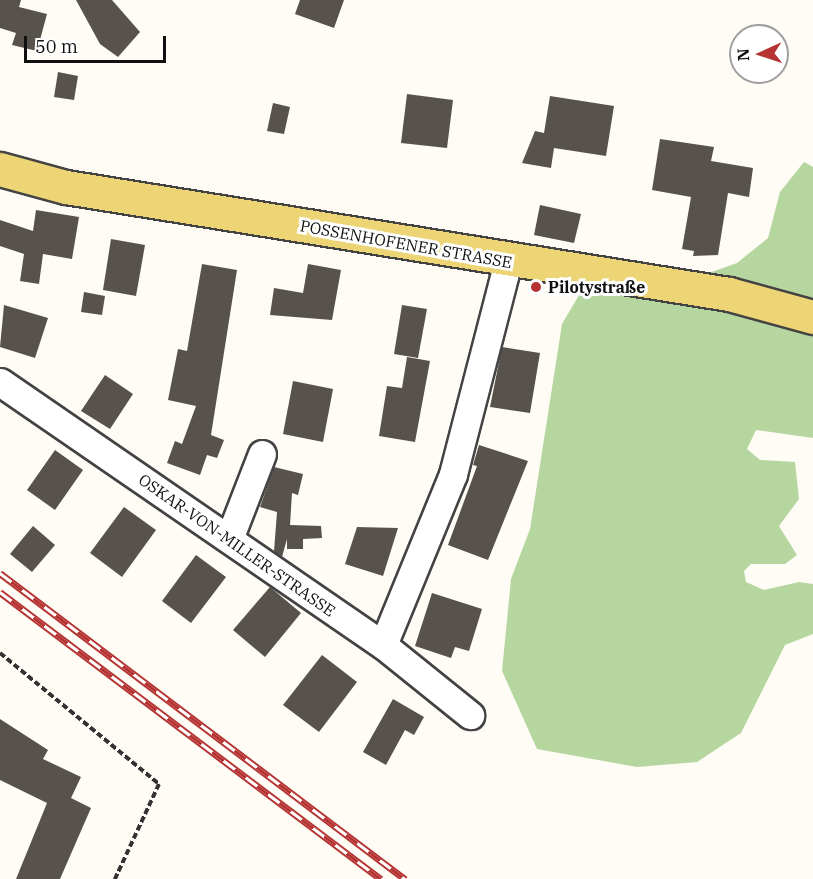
<!DOCTYPE html>
<html>
<head>
<meta charset="utf-8">
<style>
  body { margin:0 }
  #map { position:relative; width:813px; height:879px; overflow:hidden; background:#fefcf4; font-family:"IBM Plex Serif",serif }
  div>[style] { position:absolute }
  [style*='--x'] { left:calc(var(--x)*1px); top:calc(var(--y)*1px); width:calc(var(--w)*1px); rotate:calc(var(--a)*1deg) }
  .forest>* { inset:0; background:#b6d6a0 }
  .building>* { inset:0; background:#58524d }
  .path>* { height:4px; margin-top:-2px; transform-origin:0; background:repeating-linear-gradient(90deg,#323232 0 6px,transparent 0 9px) }
  .roads { filter:drop-shadow(2px 0 #434343) drop-shadow(-2px 0 #434343) drop-shadow(0 2px #434343) drop-shadow(0 -2px #434343) }
  .minor>* { height:27px; margin:-13.5px; padding:0 13.5px; transform-origin:13.5px; border-radius:13.5px; background:#fff }
  .major>* { height:33px; margin:-16.5px; padding:0 16.5px; transform-origin:16.5px; border-radius:16.5px; background:#edd575 }
  .rail>* { height:7px; margin-top:-3.5px; transform-origin:0; background:repeating-linear-gradient(90deg,#fff 0 14px,#b53333 0 28px); box-sizing:border-box; border-block:2px solid #b53333 }
  .dots>* { width:16px; height:16px; translate:-50% -50%; box-sizing:border-box; border:3px solid #fff; border-radius:50% }
  span { translate:-50% -50%; white-space:nowrap; text-align:center; line-height:1.15; -webkit-text-stroke:6px #fff; paint-order:stroke }
  .street-label { font-size:16px; color:#101010 }
  .poi-label { font-size:16px; color:#101010; font-weight:700 }
  .left { translate:0 -50%; text-align:left }
  .north { position:absolute; left:729px; top:24px; width:60px; height:60px; box-sizing:border-box; background:#fff; border:2px solid #9f9f9f; border-radius:50%; rotate:267deg; font-size:16px; font-weight:700; line-height:24px; text-align:center; color:#101010 }
  .north::after { content:''; display:block; margin:auto; width:21px; height:27px; background:#b53333; clip-path:polygon(50% 0,100% 100%,50% 72%,0 100%) }
  .scale { position:absolute; left:24px; top:36px; width:142px; height:27px; box-sizing:border-box; border:3px solid #101010; border-top:0; padding-left:8px; font-size:18px; line-height:21px; white-space:nowrap; color:#101010; -webkit-text-stroke:4px #fff; paint-order:stroke }
</style>
</head>
<body>
<div id="map">
  <div class="forest">
    <div style="clip-path:polygon(804px 162px,813px 167px,813px 438px,756px 430px,747px 449px,760px 460px,795px 462px,799px 499px,779px 526px,797px 555px,785px 564px,751px 564px,744px 571px,746px 582px,764px 590px,799px 582px,813px 584px,813px 634px,785px 645px,741px 733px,697px 762px,637px 767px,537px 749px,502px 671px,511px 579px,530px 529px,562px 324px,582px 290px,627px 288px,703px 275px,737px 263px,768px 238px,780px 192px)"></div>
  </div>
  <div class="building">
    <div style="clip-path:polygon(0 0,21px 0,19px 7px,47px 14px,37px 51px,12px 45px,16px 33px,0 28px)"></div>
    <div style="clip-path:polygon(76px 0,112px 0,140px 32px,118px 57px,100px 44px)"></div>
    <div style="clip-path:polygon(300px 0,344px 0,334px 28px,295px 14px)"></div>
    <div style="clip-path:polygon(58px 72px,78px 76px,74px 100px,54px 97px)"></div>
    <div style="clip-path:polygon(407px 94px,453px 100px,447px 148px,401px 143px)"></div>
    <div style="clip-path:polygon(550px 96px,614px 106px,606px 156px,554px 148px,551px 168px,522px 163px,535px 131px,544px 133px)"></div>
    <div style="clip-path:polygon(273px 103px,290px 107px,284px 134px,267px 131px)"></div>
    <div style="clip-path:polygon(660px 139px,714px 147px,711px 161px,753px 168px,749px 197px,728px 193px,718px 255px,693px 256px,694px 251px,682px 249px,691px 197px,652px 190px)"></div>
    <div style="clip-path:polygon(540px 205px,581px 214px,574px 243px,534px 235px)"></div>
    <div style="clip-path:polygon(36px 210px,79px 217px,72px 259px,43px 254px,39px 284px,20px 281px,24px 254px,0 246px,0 220px,33px 231px)"></div>
    <div style="clip-path:polygon(111px 239px,145px 245px,136px 296px,103px 290px)"></div>
    <div style="clip-path:polygon(202px 264px,237px 270px,211px 435px,224px 440px,217px 458px,207px 455px,200px 475px,167px 463px,175px 441px,182px 444px,196px 406px,168px 400px,178px 349px,187px 351px)"></div>
    <div style="clip-path:polygon(308px 264px,341px 270px,332px 320px,270px 315px,274px 288px,303px 293px)"></div>
    <div style="clip-path:polygon(84px 292px,105px 296px,102px 315px,81px 312px)"></div>
    <div style="clip-path:polygon(4px 305px,48px 318px,35px 358px,0 347px)"></div>
    <div style="clip-path:polygon(402px 305px,427px 309px,418px 358px,394px 354px)"></div>
    <div style="clip-path:polygon(502px 347px,540px 353px,530px 413px,490px 407px)"></div>
    <div style="clip-path:polygon(407px 357px,430px 361px,415px 442px,379px 436px,387px 386px,402px 388px)"></div>
    <div style="clip-path:polygon(105px 375px,133px 394px,110px 429px,81px 411px)"></div>
    <div style="clip-path:polygon(293px 381px,333px 389px,323px 442px,283px 434px)"></div>
    <div style="clip-path:polygon(479px 445px,528px 461px,488px 560px,448px 545px,477px 466px,473px 465px)"></div>
    <div style="clip-path:polygon(55px 450px,83px 470px,55px 510px,27px 490px)"></div>
    <div style="clip-path:polygon(274px 467px,303px 474px,298px 495px,292px 493px,290px 525px,321px 526px,322px 538px,303px 539px,303px 549px,287px 549px,287px 539px,282px 557px,274px 551px,277px 512px,260px 507px)"></div>
    <div style="clip-path:polygon(124px 507px,156px 530px,122px 577px,90px 553px)"></div>
    <div style="clip-path:polygon(33px 526px,55px 545px,32px 572px,10px 554px)"></div>
    <div style="clip-path:polygon(357px 527px,398px 528px,383px 576px,345px 564px)"></div>
    <div style="clip-path:polygon(196px 555px,226px 577px,191px 623px,162px 601px)"></div>
    <div style="clip-path:polygon(270px 587px,301px 613px,265px 657px,233px 630px)"></div>
    <div style="clip-path:polygon(432px 593px,482px 609px,469px 651px,455px 647px,451px 658px,415px 646px)"></div>
    <div style="clip-path:polygon(322px 655px,357px 682px,319px 732px,283px 705px)"></div>
    <div style="clip-path:polygon(393px 699px,424px 717px,414px 735px,405px 730px,386px 765px,363px 752px)"></div>
    <div style="clip-path:polygon(0 719px,48px 750px,43px 759px,81px 777px,71px 798px,91px 808px,60px 879px,16px 879px,47px 803px,0 780px)"></div>
  </div>
  <div class="path">
    <div style="--x:0;--y:653;--w:206;--a:39.5"></div>
    <div style="--x:159;--y:784;--w:105;--a:114.9"></div>
  </div>
  <div class="roads">
    <div class="minor">
      <div style="--x:0;--y:382;--w:465;--a:34.5"></div>
      <div style="--x:383;--y:645;--w:112;--a:38.8"></div>
      <div style="--x:229;--y:539;--w:91;--a:-68.8"></div>
      <div style="--x:383;--y:645;--w:185;--a:-67.7"></div>
      <div style="--x:453;--y:474;--w:219;--a:-75.5"></div>
    </div>
    <div class="major">
      <div style="--x:0;--y:169;--w:68;--a:15.3"></div>
      <div style="--x:66;--y:187;--w:672;--a:9.17"></div>
      <div style="--x:729;--y:294;--w:87;--a:15.3"></div>
    </div>
  </div>
  <div class="rail">
    <div style="--x:0;--y:573;--w:508;--a:37.07"></div>
    <div style="--x:0;--y:592;--w:477;--a:37"></div>
  </div>
  <div class="dots">
    <div style="left:536px;top:287px;background:#b53333"></div>
  </div>
  <div class="street-label">
    <span style="left:406px;top:244px;rotate:10deg">POSSENHOFENER STRASSE</span>
    <span style="left:237px;top:545px;rotate:35deg">OSKAR-VON-MILLER-STRASSE</span>
  </div>
  <div class="poi-label">
    <span class="left" style="left:548px;top:287px">Pilotystraße</span>
  </div>
  <div class="north">N</div>
  <div class="scale">50 m</div>
</div>
</body>
</html>
